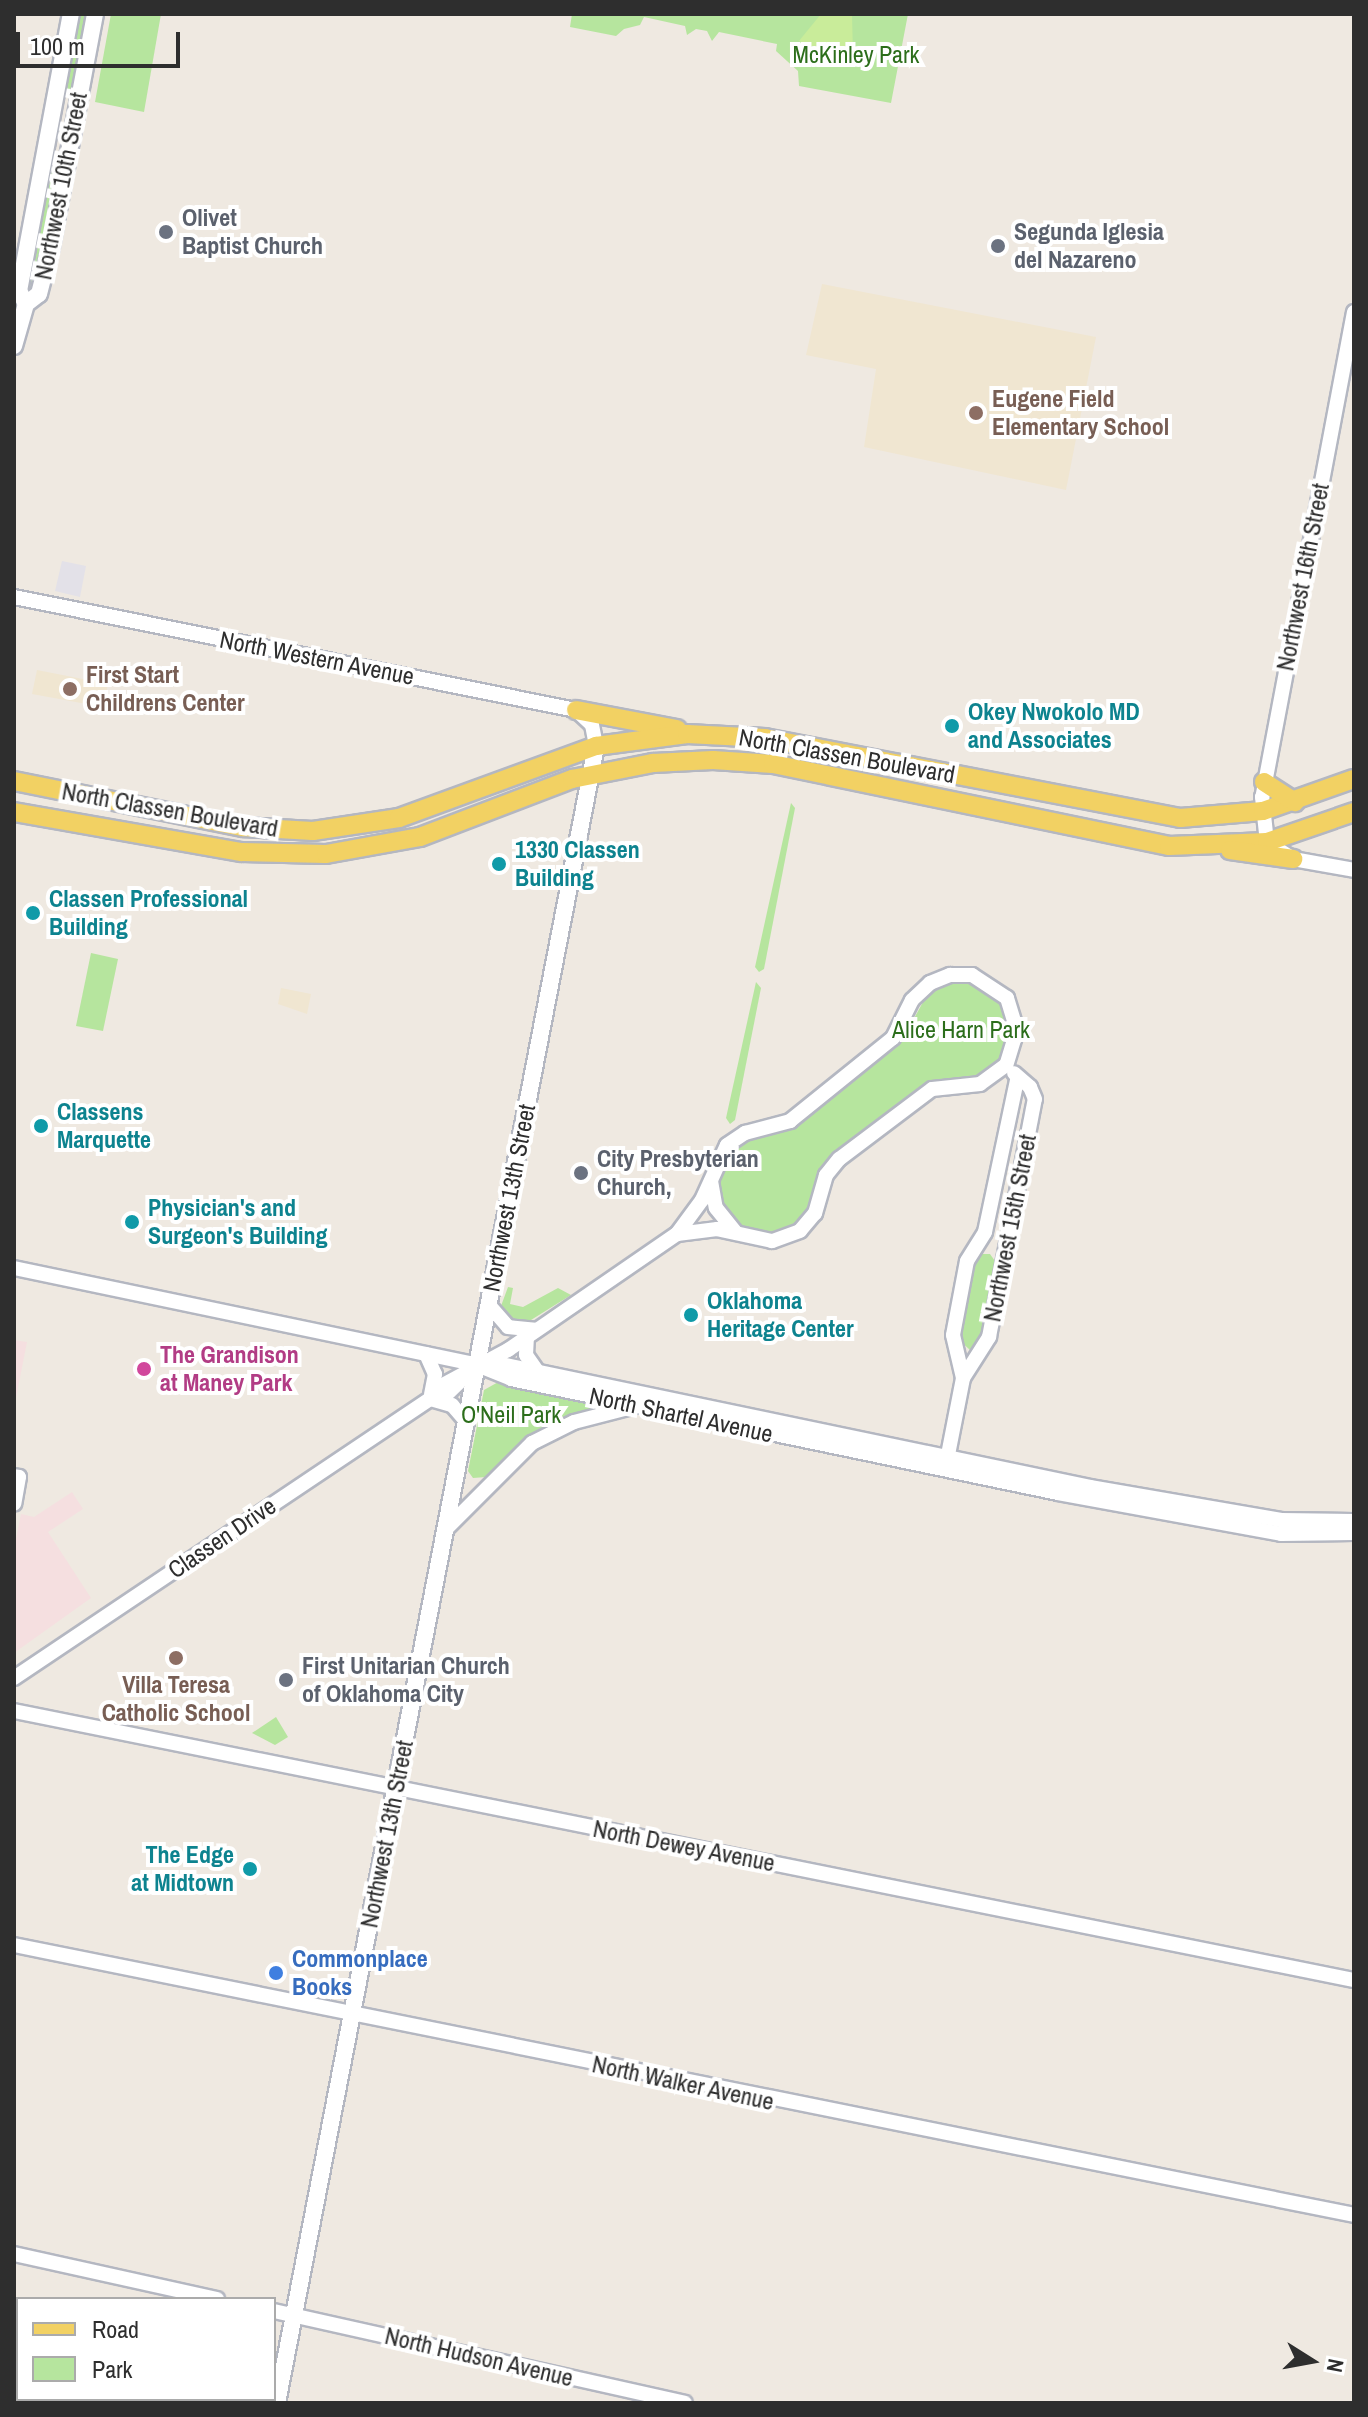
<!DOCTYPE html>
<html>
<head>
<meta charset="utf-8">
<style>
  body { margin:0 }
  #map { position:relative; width:1368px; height:2417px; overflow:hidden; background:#efe9e1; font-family:"Archivo Narrow",sans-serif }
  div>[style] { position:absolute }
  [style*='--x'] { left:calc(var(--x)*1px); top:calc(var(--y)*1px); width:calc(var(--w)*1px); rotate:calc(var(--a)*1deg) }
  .industrial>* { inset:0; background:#e3e1e8 }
  .education>* { inset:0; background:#f0e6d1 }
  .medical>* { inset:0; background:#f5dfe0 }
  .green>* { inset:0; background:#b6e59e }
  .pitch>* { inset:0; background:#c9ec9a }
  .roads { filter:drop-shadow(2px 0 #b4b7c1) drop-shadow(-2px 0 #b4b7c1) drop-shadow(0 2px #b4b7c1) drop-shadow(0 -2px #b4b7c1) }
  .tertiary>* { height:14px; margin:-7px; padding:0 7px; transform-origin:7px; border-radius:7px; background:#fff }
  .secondary>* { height:16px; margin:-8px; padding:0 8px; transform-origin:8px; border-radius:8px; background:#fff }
  .primary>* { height:18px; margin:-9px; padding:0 9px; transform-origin:9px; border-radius:9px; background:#f2d163 }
  .dots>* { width:22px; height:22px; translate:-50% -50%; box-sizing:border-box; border:4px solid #fff; border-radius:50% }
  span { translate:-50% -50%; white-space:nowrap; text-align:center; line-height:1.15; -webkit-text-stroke:8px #fff; paint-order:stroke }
  .park-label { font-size:24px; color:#2c6e1b }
  .street-label { font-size:24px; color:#2e2e2e }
  .worship-label { font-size:24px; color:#5b616d; font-weight:700 }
  .left { translate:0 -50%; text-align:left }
  .education-label { font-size:24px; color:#785e54; font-weight:700 }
  .culture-label { font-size:24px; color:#0d838f; font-weight:700 }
  .right { translate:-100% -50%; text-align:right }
  .hotel-label { font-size:24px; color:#b23c85; font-weight:700 }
  .shop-label { font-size:24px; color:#366cbe; font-weight:700 }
  .frame { position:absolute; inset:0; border:16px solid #2e2e2e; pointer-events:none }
  .legend { position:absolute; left:16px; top:2297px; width:260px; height:104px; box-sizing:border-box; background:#fff; border:2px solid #ababab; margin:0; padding:10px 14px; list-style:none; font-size:24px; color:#2e2e2e }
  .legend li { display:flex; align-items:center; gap:16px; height:40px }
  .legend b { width:40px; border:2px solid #ababab }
  .north { position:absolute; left:1272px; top:2321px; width:80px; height:80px; -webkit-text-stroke:6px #fff; paint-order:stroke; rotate:101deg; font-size:22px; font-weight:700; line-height:32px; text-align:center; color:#2e2e2e }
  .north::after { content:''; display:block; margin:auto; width:28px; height:36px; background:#2e2e2e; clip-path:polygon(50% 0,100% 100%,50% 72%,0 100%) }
  .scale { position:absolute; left:16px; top:32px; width:164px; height:36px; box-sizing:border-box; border:4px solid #2e2e2e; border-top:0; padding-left:10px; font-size:24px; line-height:28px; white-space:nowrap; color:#2e2e2e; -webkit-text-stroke:6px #fff; paint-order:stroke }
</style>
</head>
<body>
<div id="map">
  <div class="industrial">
    <div style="clip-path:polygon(62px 561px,86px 566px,80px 597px,55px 591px)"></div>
  </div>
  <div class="education">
    <div style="clip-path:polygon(822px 284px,1096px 337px,1066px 490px,864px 447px,876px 369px,806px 355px)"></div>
    <div style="clip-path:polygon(37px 670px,108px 684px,103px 707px,32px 694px)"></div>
    <div style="clip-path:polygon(281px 988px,311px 994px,307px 1014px,278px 1004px)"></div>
  </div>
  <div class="medical">
    <div style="clip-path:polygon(14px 1340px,27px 1342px,14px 1408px)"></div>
    <div style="clip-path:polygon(72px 1492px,83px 1509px,48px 1532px,91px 1598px,14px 1653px,14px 1549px,21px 1514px,34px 1517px)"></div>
  </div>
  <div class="green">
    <div style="clip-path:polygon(78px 14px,87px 14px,73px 93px,66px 96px)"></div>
    <div style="clip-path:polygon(111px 14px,161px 14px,144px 112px,95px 102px)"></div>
    <div style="clip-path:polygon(572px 14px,908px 14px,891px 103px,799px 86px,798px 71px,776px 51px,777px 44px,719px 32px,712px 41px,707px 31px,696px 29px,687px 35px,685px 26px,644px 17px,640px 25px,624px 29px,616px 36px,570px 27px)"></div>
    <div style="clip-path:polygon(55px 162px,59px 166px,43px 248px,30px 287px,49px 168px)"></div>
    <div style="clip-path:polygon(791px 803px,795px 808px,764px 969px,759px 972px,755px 967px)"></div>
    <div style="clip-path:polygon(91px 953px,118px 959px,103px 1031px,76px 1026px)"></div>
    <div style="clip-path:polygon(953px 981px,969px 981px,999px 997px,1011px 1026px,998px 1065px,974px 1079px,937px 1080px,919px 1089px,825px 1165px,809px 1211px,794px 1228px,774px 1235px,735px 1224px,724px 1210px,715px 1182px,723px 1158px,741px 1141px,786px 1130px,802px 1118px,905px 1035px,929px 991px)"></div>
    <div style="clip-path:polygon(756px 982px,761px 988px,735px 1120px,730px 1124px,726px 1118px)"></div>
    <div style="clip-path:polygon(978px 1254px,990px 1254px,997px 1264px,982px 1341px,970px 1350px,958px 1339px)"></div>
    <div style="clip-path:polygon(508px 1287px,513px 1288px,510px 1304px,523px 1307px,558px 1288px,571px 1295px,523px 1325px,504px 1318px,501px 1306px)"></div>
    <div style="clip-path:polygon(500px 1381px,600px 1402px,601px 1408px,553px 1424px,518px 1445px,486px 1477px,473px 1478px,468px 1471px,484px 1390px)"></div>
    <div style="clip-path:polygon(276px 1717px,288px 1737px,275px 1745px,252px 1733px)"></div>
  </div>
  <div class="pitch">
    <div style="clip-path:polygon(821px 14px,852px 14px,853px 56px,842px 59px,799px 41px)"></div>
  </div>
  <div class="roads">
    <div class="tertiary">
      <div style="--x:1354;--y:312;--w:494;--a:100.7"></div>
      <div style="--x:1262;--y:797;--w:45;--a:83.7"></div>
      <div style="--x:1267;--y:842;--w:31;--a:33"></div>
      <div style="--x:1293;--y:859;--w:62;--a:10.2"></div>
      <div style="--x:14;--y:597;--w:573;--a:11.37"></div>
      <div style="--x:576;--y:710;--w:22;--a:43"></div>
      <div style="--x:592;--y:725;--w:21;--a:79"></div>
      <div style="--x:711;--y:1181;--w:27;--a:80"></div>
      <div style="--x:716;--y:1208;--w:32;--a:51"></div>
      <div style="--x:14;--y:1268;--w:473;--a:11.8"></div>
      <div style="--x:477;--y:1365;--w:37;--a:22"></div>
      <div style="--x:511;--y:1379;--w:559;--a:11.77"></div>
      <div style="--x:1058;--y:1493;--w:227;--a:10.4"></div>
      <div style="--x:1281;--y:1534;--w:73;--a:-0.8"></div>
      <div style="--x:489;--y:1305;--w:29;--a:49"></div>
      <div style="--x:508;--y:1327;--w:27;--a:6"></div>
      <div style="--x:527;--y:1336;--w:19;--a:93"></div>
      <div style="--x:526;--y:1355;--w:21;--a:55"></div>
      <div style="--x:426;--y:1354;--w:22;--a:66"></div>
      <div style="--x:435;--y:1374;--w:21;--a:101"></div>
      <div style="--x:487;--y:1361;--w:616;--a:11.8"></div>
      <div style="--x:1090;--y:1487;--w:194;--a:9.8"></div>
      <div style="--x:1281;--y:1520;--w:73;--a:0.8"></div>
      <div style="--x:963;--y:1378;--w:49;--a:-57.6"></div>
      <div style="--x:989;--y:1337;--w:242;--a:-79.1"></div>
      <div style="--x:1035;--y:1099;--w:13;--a:-113"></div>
      <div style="--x:1030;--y:1087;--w:21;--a:-139"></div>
      <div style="--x:430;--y:1399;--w:14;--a:-8"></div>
      <div style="--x:444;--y:1397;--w:33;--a:-44"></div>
      <div style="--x:434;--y:1400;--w:19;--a:16"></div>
      <div style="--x:452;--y:1405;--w:23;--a:49"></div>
      <div style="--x:946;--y:1465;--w:89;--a:-78.9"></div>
      <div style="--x:963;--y:1378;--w:44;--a:-103.1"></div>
      <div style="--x:953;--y:1335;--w:75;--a:-79.3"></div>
      <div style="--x:967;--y:1261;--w:34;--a:-58"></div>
      <div style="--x:985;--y:1232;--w:155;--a:-78.1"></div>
      <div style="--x:14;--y:1476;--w:5;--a:11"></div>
      <div style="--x:19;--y:1477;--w:27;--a:100"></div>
      <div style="--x:446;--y:1529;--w:122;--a:-45"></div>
      <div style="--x:532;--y:1443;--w:47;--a:-26.6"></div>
      <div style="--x:574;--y:1422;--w:60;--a:-14.5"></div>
      <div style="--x:14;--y:1678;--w:501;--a:-33.85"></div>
      <div style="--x:430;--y:1399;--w:13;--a:-58"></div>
      <div style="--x:437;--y:1388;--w:81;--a:-28.2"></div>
      <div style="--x:508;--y:1350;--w:205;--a:-34.5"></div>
      <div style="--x:677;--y:1234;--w:42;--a:-53.7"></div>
      <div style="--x:702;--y:1200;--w:60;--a:-65.6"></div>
      <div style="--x:727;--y:1145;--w:22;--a:-34"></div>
      <div style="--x:745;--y:1133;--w:47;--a:-14.9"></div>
      <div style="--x:790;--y:1121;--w:132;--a:-38.9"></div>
      <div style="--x:893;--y:1038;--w:42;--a:-63.4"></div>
      <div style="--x:912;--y:1000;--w:25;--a:-43"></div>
      <div style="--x:930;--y:983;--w:22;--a:-22"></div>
      <div style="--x:950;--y:975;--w:22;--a:0"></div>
      <div style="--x:972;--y:975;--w:42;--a:33.3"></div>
      <div style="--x:1007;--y:998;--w:34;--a:73"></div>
      <div style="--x:1017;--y:1030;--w:37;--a:107"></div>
      <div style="--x:1006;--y:1065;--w:32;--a:144"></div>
      <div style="--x:980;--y:1084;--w:48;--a:174.1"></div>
      <div style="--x:932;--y:1089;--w:116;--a:143"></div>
      <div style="--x:839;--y:1159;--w:21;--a:129"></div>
      <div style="--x:826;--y:1175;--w:40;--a:106"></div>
      <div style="--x:815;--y:1213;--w:23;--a:130"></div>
      <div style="--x:800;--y:1231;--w:30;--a:160"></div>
      <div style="--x:772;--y:1241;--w:56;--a:-167.7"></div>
      <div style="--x:717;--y:1229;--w:40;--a:172.9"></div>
      <div style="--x:14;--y:1711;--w:1367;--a:11.35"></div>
      <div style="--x:14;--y:1945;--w:1367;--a:11.39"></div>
      <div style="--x:14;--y:2254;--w:208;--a:12.5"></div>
      <div style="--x:274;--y:2311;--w:421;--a:12.6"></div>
    </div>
    <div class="secondary">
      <div style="--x:26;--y:304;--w:15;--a:-118"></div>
      <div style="--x:19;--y:291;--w:282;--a:-79.4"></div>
      <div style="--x:14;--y:346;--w:44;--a:-74.1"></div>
      <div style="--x:26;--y:304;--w:16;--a:-38"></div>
      <div style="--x:39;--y:294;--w:49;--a:-75.7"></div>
      <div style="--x:51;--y:247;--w:237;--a:-79.3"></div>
      <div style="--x:277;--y:2403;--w:1687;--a:-79.1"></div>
    </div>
    <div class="primary">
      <div style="--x:576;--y:710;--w:103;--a:10.7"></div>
      <div style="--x:14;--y:781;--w:234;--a:11.4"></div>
      <div style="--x:243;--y:827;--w:70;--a:3.3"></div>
      <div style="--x:313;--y:831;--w:87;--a:-8.6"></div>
      <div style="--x:399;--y:818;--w:210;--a:-20.1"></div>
      <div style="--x:596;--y:746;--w:92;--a:-7.5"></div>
      <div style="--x:687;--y:734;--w:78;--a:2.9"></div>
      <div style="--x:765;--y:738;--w:423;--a:10.9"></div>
      <div style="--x:1180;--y:818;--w:83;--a:-4.8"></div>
      <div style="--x:1263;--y:811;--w:96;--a:-19.4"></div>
      <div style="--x:1264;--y:782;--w:37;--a:33"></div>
      <div style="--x:14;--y:812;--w:231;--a:10"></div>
      <div style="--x:242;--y:852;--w:84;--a:1.4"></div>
      <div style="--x:326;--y:854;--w:96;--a:-10.3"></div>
      <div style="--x:420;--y:837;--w:163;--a:-20.9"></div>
      <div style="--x:572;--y:779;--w:83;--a:-11.2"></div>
      <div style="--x:653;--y:763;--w:60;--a:-2.9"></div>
      <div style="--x:713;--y:760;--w:60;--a:3.8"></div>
      <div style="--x:773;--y:764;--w:404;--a:11.7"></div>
      <div style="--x:1169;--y:846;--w:98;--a:-2.3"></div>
      <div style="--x:1267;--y:842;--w:92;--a:-19"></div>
      <div style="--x:1230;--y:850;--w:64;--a:8.1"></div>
    </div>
  </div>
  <div class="dots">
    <div style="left:166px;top:232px;background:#6b7280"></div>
    <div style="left:998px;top:246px;background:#6b7280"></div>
    <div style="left:976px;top:413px;background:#8d6e63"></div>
    <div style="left:70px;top:689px;background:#8d6e63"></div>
    <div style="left:952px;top:726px;background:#0f9aa8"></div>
    <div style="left:499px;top:864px;background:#0f9aa8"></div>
    <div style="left:33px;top:913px;background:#0f9aa8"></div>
    <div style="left:41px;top:1126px;background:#0f9aa8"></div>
    <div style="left:581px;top:1173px;background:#6b7280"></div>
    <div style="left:132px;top:1222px;background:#0f9aa8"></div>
    <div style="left:691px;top:1315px;background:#0f9aa8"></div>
    <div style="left:144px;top:1369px;background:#d1479c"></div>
    <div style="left:176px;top:1658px;background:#8d6e63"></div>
    <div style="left:286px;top:1680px;background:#6b7280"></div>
    <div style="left:250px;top:1869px;background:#0f9aa8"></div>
    <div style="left:276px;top:1973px;background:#3f7fe0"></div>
  </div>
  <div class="park-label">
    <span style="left:856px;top:55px">McKinley Park</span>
    <span style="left:961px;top:1030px">Alice Harn Park</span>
    <span style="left:511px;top:1415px">O'Neil Park</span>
  </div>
  <div class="street-label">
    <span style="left:61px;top:186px;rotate:-79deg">Northwest 10th Street</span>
    <span style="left:1303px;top:577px;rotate:-79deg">Northwest 16th Street</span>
    <span style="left:317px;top:658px;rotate:11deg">North Western Avenue</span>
    <span style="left:847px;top:756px;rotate:10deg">North Classen Boulevard</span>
    <span style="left:170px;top:810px;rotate:10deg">North Classen Boulevard</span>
    <span style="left:509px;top:1198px;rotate:-79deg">Northwest 13th Street</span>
    <span style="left:1010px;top:1228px;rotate:-79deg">Northwest 15th Street</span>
    <span style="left:681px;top:1415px;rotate:12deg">North Shartel Avenue</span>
    <span style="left:222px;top:1538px;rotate:-34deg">Classen Drive</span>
    <span style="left:387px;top:1834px;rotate:-79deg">Northwest 13th Street</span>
    <span style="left:684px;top:1846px;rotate:11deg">North Dewey Avenue</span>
    <span style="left:683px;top:2083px;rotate:12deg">North Walker Avenue</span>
    <span style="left:479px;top:2357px;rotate:13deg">North Hudson Avenue</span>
  </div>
  <div class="worship-label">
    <span class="left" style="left:182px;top:232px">Olivet<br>Baptist Church</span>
    <span class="left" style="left:1014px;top:246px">Segunda Iglesia<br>del Nazareno</span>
    <span class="left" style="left:597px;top:1173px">City Presbyterian<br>Church,</span>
    <span class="left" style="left:302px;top:1680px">First Unitarian Church<br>of Oklahoma City</span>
  </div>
  <div class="education-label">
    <span class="left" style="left:992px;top:413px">Eugene Field<br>Elementary School</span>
    <span class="left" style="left:86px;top:689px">First Start<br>Childrens Center</span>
    <span style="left:176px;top:1699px">Villa Teresa<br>Catholic School</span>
  </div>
  <div class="culture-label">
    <span class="left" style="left:968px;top:726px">Okey Nwokolo MD<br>and Associates</span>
    <span class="left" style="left:515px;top:864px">1330 Classen<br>Building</span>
    <span class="left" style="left:49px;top:913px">Classen Professional<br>Building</span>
    <span class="left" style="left:57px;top:1126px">Classens<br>Marquette</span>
    <span class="left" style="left:148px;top:1222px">Physician's and<br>Surgeon's Building</span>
    <span class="left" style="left:707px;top:1315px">Oklahoma<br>Heritage Center</span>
    <span class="right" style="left:234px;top:1869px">The Edge<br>at Midtown</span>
  </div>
  <div class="hotel-label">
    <span class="left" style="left:160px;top:1369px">The Grandison<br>at Maney Park</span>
  </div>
  <div class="shop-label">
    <span class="left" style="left:292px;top:1973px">Commonplace<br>Books</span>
  </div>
  <div class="frame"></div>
  <ul class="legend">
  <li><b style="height:10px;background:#f2d163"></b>Road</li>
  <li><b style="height:22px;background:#b6e59e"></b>Park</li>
  </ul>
  <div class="north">N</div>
  <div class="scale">100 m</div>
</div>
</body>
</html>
